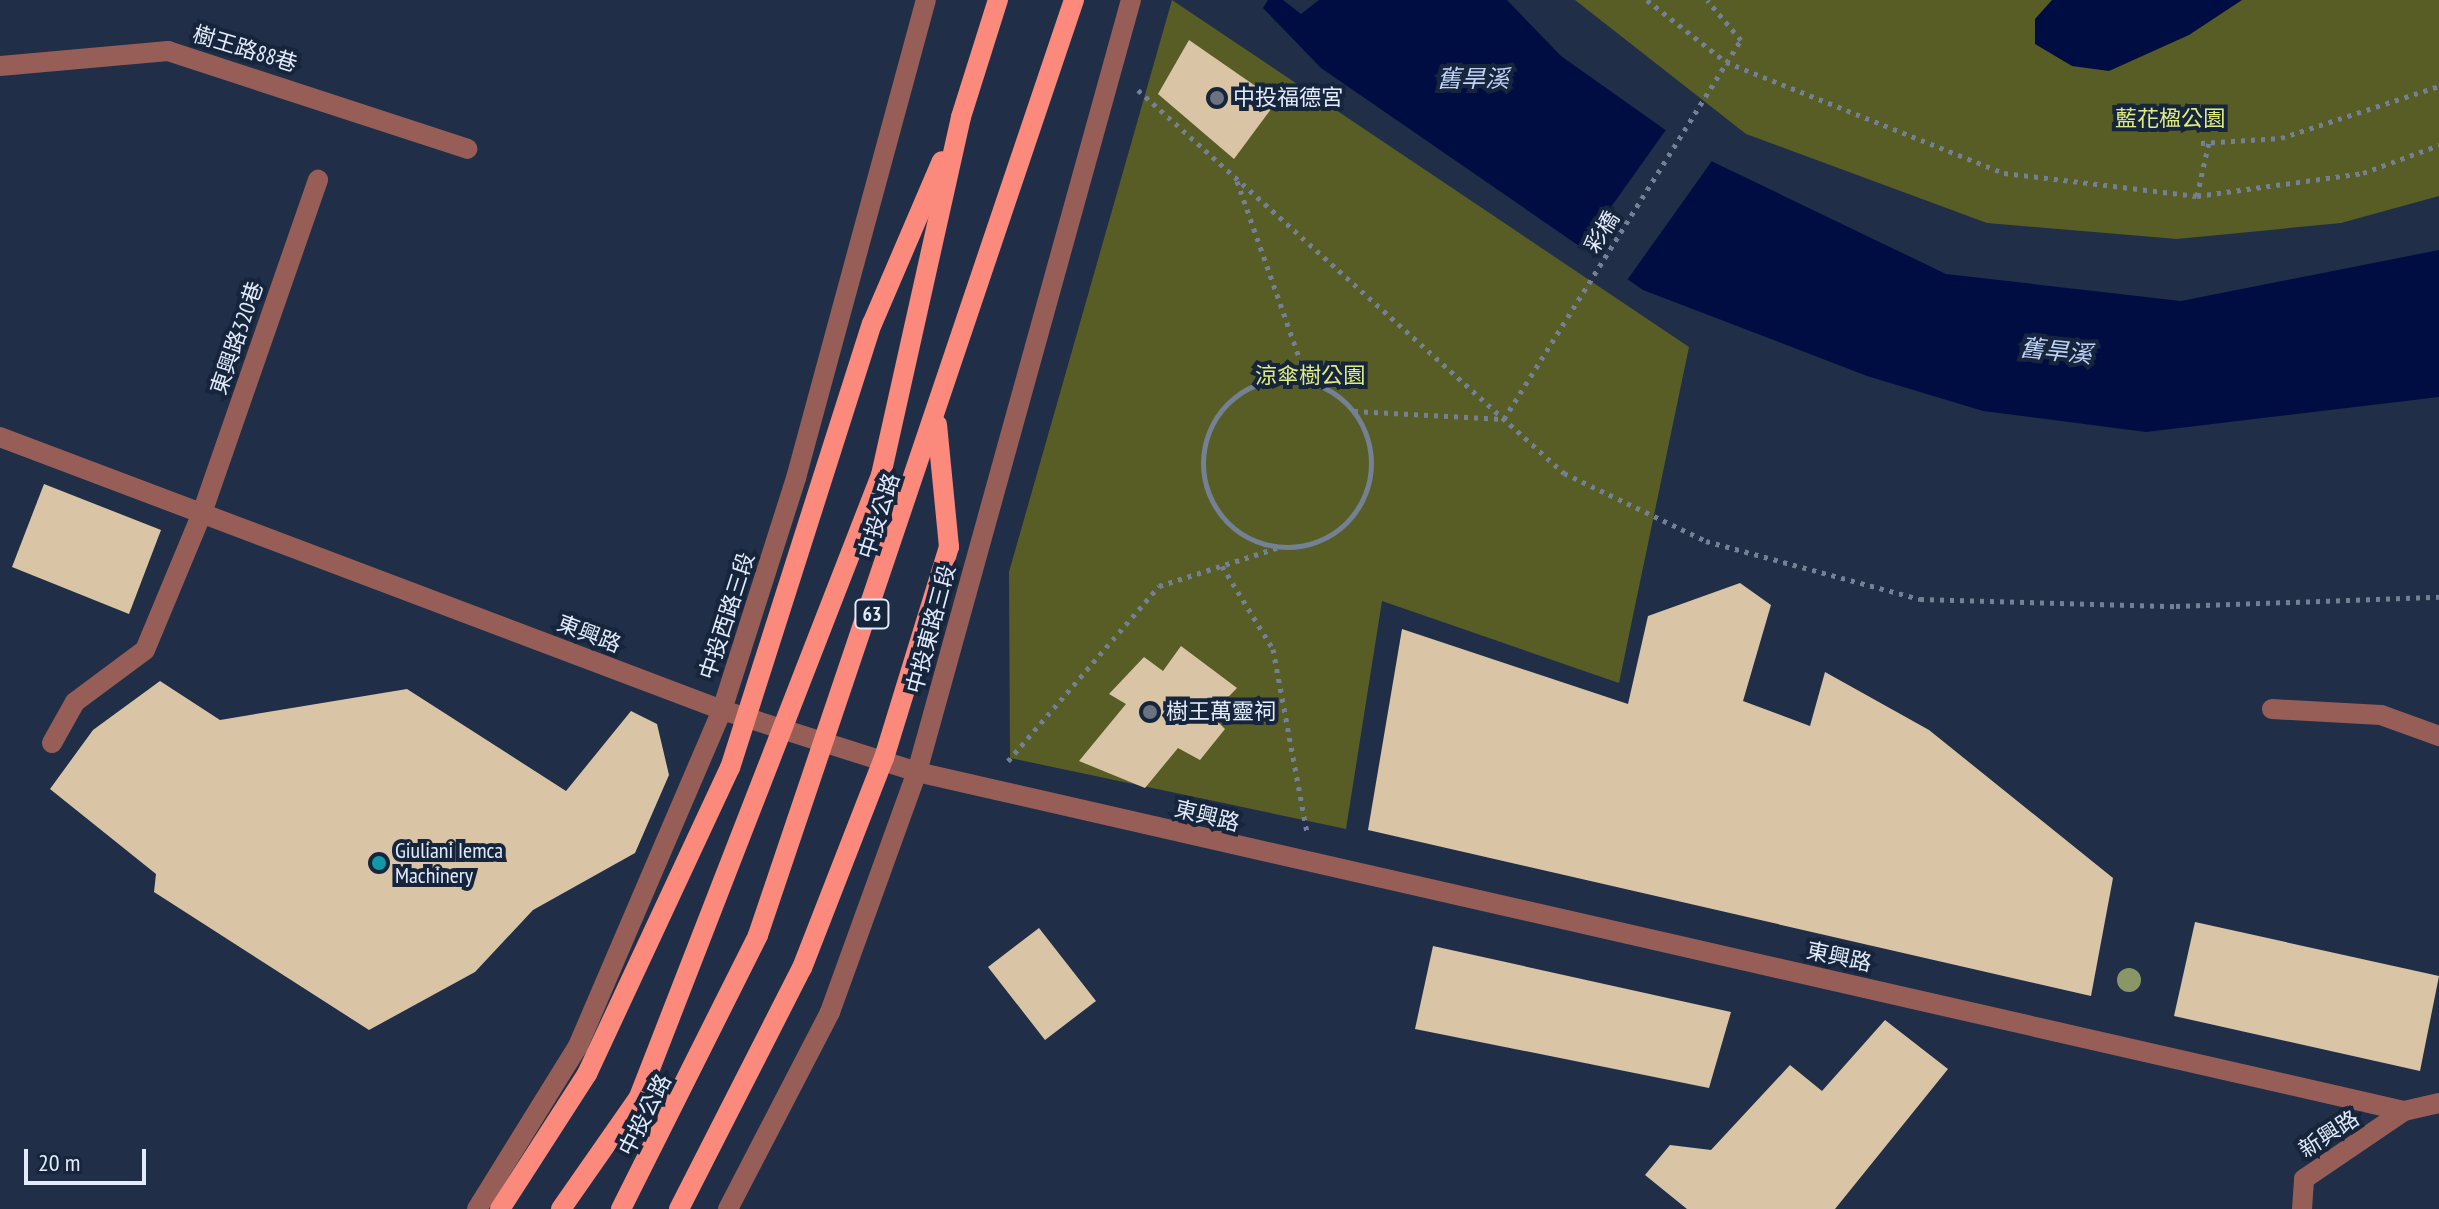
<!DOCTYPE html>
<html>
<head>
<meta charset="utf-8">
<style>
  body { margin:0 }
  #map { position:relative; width:2439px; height:1209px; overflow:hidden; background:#202f47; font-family:"PT Sans Narrow","Noto Sans TC",sans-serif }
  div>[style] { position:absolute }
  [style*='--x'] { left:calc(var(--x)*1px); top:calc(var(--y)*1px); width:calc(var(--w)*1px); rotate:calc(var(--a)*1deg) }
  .green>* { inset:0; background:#575d24 }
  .water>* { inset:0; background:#000d43 }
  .pier>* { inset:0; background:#202f47 }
  .building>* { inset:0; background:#d9c5a6 }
  .path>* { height:5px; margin-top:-2.5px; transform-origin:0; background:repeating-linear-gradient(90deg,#748195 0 4px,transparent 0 10px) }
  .path>.ring { margin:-2.5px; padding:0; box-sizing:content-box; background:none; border:5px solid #748195; border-radius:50% }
  .service>* { height:20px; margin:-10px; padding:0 10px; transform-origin:10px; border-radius:10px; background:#965e57 }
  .minor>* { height:20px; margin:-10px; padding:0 10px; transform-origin:10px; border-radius:10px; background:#965e57 }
  .tertiary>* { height:20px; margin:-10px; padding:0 10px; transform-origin:10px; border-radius:10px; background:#965e57 }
  .primary-bridge>* { height:20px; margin:-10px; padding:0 10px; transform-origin:10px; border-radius:10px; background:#fb8a7d }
  .trees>* { width:24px; height:24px; margin:-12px; border-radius:50%; background:#899766 }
  .dots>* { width:22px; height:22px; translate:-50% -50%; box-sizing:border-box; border:4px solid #17253c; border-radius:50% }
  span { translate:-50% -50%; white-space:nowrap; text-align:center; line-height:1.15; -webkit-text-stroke:8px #17253c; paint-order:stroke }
  .shield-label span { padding:2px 6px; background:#17253c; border:2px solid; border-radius:6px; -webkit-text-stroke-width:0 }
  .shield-label { font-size:20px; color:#e1ebfb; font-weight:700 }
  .street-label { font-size:22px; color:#e1ebfb }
  .poi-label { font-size:22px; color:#e1ebfb }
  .left { translate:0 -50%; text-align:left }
  .park-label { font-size:22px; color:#dfec80 }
  .water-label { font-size:24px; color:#bed3f6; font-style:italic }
  .scale { position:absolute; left:24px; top:1149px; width:122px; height:36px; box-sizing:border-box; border:4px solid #e1ebfb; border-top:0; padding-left:10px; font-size:24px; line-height:28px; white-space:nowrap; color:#e1ebfb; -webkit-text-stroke:6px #17253c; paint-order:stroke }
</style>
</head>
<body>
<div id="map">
  <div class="green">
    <div style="clip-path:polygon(1172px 0,1689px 347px,1619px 683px,1382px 601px,1346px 829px,1010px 758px,1009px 572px)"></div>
    <div style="clip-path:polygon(1575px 0,2439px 0,2439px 196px,2341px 223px,2177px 239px,1987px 223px,1746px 134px)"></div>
  </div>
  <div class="water">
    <div style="clip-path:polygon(1268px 0,1283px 0,1301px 14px,1319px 0,1507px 0,1561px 56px,1705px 158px,1946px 274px,2181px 301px,2439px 250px,2439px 397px,2146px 432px,1983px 411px,1867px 376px,1643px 290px,1321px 68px,1263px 8px)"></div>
    <div style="clip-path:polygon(2052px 0,2242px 0,2189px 35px,2109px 71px,2072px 66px,2035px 44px,2035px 19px)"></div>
  </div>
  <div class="pier">
    <div style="clip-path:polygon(1668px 127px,1714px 158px,1625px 283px,1579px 252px)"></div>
  </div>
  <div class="building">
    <div style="clip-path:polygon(1189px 40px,1277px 101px,1234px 159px,1158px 94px)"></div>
    <div style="clip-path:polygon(44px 484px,161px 530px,129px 614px,12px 567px)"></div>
    <div style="clip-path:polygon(1740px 583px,1771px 605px,1743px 701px,1810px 726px,1825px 672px,1929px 730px,2113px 878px,2091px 996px,1368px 830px,1402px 629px,1628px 704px,1648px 616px)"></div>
    <div style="clip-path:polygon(1181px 646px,1237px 688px,1211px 715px,1225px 729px,1200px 760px,1178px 748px,1145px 788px,1079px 761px,1126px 704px,1109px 694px,1144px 657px,1163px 671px)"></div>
    <div style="clip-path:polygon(160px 681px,220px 720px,407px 689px,566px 791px,631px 711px,657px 724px,669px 775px,635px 853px,533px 910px,475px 972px,369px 1030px,154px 892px,156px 874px,50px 789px,93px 730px)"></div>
    <div style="clip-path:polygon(2195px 922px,2439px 976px,2420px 1071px,2174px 1016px)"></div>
    <div style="clip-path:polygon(1039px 928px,1096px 1001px,1045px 1040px,988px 967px)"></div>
    <div style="clip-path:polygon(1433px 946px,1731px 1012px,1709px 1088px,1415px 1029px)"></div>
    <div style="clip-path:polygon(1885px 1020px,1948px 1069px,1835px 1209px,1687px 1209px,1645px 1175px,1670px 1145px,1711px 1150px,1790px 1065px,1822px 1091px)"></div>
  </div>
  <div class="path">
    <div style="--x:1647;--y:0;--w:100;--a:38.1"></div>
    <div style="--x:1726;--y:62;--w:299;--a:21.8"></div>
    <div style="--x:2004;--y:173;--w:194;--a:6.8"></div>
    <div style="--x:2197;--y:196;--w:168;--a:-7.9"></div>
    <div style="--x:2363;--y:173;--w:81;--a:-20.2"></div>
    <div style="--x:1138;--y:90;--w:573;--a:41.96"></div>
    <div style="--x:1564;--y:473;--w:157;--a:25.6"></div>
    <div style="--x:1706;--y:541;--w:222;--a:15.2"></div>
    <div style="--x:1920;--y:599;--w:256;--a:1.6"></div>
    <div style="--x:2176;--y:606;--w:263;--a:-2"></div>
    <div style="--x:2201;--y:143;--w:80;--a:-3.6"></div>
    <div style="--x:2281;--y:138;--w:166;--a:-18.2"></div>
    <div style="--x:1237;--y:181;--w:211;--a:70.6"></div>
    <div style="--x:2197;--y:196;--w:55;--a:-77.5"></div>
    <div class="ring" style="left:1203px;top:379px;width:163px;height:163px"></div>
    <div style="--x:1354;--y:411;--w:150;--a:3.1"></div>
    <div style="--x:1504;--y:419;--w:447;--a:-58"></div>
    <div style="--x:1741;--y:40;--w:52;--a:-130.4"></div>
    <div style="--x:1222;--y:566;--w:97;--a:58.4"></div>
    <div style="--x:1273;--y:649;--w:186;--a:79.5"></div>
    <div style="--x:1008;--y:761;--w:231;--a:-49.2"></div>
    <div style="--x:1159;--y:586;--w:127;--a:-17.9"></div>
  </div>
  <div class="service">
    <div style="--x:0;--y:66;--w:169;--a:-5.1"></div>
    <div style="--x:168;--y:51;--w:315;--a:18.1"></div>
    <div style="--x:2272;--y:709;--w:109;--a:3.2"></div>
    <div style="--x:2381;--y:715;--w:62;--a:19.9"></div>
    <div style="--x:52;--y:743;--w:47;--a:-60.7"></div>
    <div style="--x:75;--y:702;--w:87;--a:-36.6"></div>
    <div style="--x:145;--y:650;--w:148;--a:-67.4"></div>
    <div style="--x:202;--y:513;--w:353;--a:-70.8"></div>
    <div style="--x:2302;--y:1209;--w:30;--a:-86"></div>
    <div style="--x:2304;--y:1179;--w:121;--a:-34.2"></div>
  </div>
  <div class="minor">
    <div style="--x:477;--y:1209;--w:192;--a:-58.2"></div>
    <div style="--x:578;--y:1046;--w:366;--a:-66.8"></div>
    <div style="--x:722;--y:710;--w:244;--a:-72.3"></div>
    <div style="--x:796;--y:478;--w:495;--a:-74.8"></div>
    <div style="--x:728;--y:1209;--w:222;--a:-62.6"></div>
    <div style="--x:830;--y:1012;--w:255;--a:-70.1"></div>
    <div style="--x:917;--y:772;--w:801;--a:-74.51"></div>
  </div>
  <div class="tertiary">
    <div style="--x:0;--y:437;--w:772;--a:20.71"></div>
    <div style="--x:722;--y:710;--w:205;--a:17.6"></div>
    <div style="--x:917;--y:772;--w:1525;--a:12.84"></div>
    <div style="--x:2404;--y:1111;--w:36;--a:-13"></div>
  </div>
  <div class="primary-bridge">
    <div style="--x:500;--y:1209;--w:161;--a:-57.2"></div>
    <div style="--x:587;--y:1074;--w:338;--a:-65"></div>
    <div style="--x:730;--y:768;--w:466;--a:-72.3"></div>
    <div style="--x:872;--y:324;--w:177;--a:-66.8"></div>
    <div style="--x:561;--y:1209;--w:136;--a:-55.1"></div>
    <div style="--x:639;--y:1097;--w:667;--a:-68.74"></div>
    <div style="--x:881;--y:475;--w:367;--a:-77.4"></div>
    <div style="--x:961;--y:117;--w:123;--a:-72.5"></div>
    <div style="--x:621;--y:1209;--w:306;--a:-63.4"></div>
    <div style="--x:758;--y:935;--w:987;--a:-71.33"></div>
    <div style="--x:679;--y:1209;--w:271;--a:-63"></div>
    <div style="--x:802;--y:968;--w:225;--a:-68.7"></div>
    <div style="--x:884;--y:758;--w:221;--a:-72.9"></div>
    <div style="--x:949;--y:547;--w:123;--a:-95.6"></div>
  </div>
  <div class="trees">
    <div style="left:2129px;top:980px"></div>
  </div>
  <div class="dots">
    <div style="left:1217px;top:98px;background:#6b7280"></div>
    <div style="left:1150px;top:712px;background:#6b7280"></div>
    <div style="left:379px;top:863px;background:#0f9aa8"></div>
  </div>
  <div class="shield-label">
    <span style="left:872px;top:614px">63</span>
  </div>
  <div class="street-label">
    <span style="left:245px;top:49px;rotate:17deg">樹王路88巷</span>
    <span style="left:1602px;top:232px;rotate:-58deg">彩橋</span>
    <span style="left:237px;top:338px;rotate:-71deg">東興路320巷</span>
    <span style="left:879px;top:516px;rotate:-72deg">中投公路</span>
    <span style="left:727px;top:616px;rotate:-72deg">中投西路三段</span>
    <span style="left:931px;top:629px;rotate:-75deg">中投東路三段</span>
    <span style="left:589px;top:634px;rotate:21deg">東興路</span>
    <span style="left:1207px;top:816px;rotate:14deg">東興路</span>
    <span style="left:1839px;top:957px;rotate:12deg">東興路</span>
    <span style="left:645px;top:1115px;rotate:-63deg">中投公路</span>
    <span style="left:2329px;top:1134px;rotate:-33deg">新興路</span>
  </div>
  <div class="poi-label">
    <span class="left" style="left:1233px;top:98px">中投福德宮</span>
    <span class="left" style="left:1166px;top:712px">樹王萬靈祠</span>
    <span class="left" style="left:395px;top:863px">Giuliani Iemca<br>Machinery</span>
  </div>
  <div class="park-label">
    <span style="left:2170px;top:119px">藍花楹公園</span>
    <span style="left:1310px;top:376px">涼傘樹公園</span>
  </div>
  <div class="water-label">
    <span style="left:1473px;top:79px">舊旱溪</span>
    <span style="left:2056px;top:351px;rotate:6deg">舊旱溪</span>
  </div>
  <div class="scale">20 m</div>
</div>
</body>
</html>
